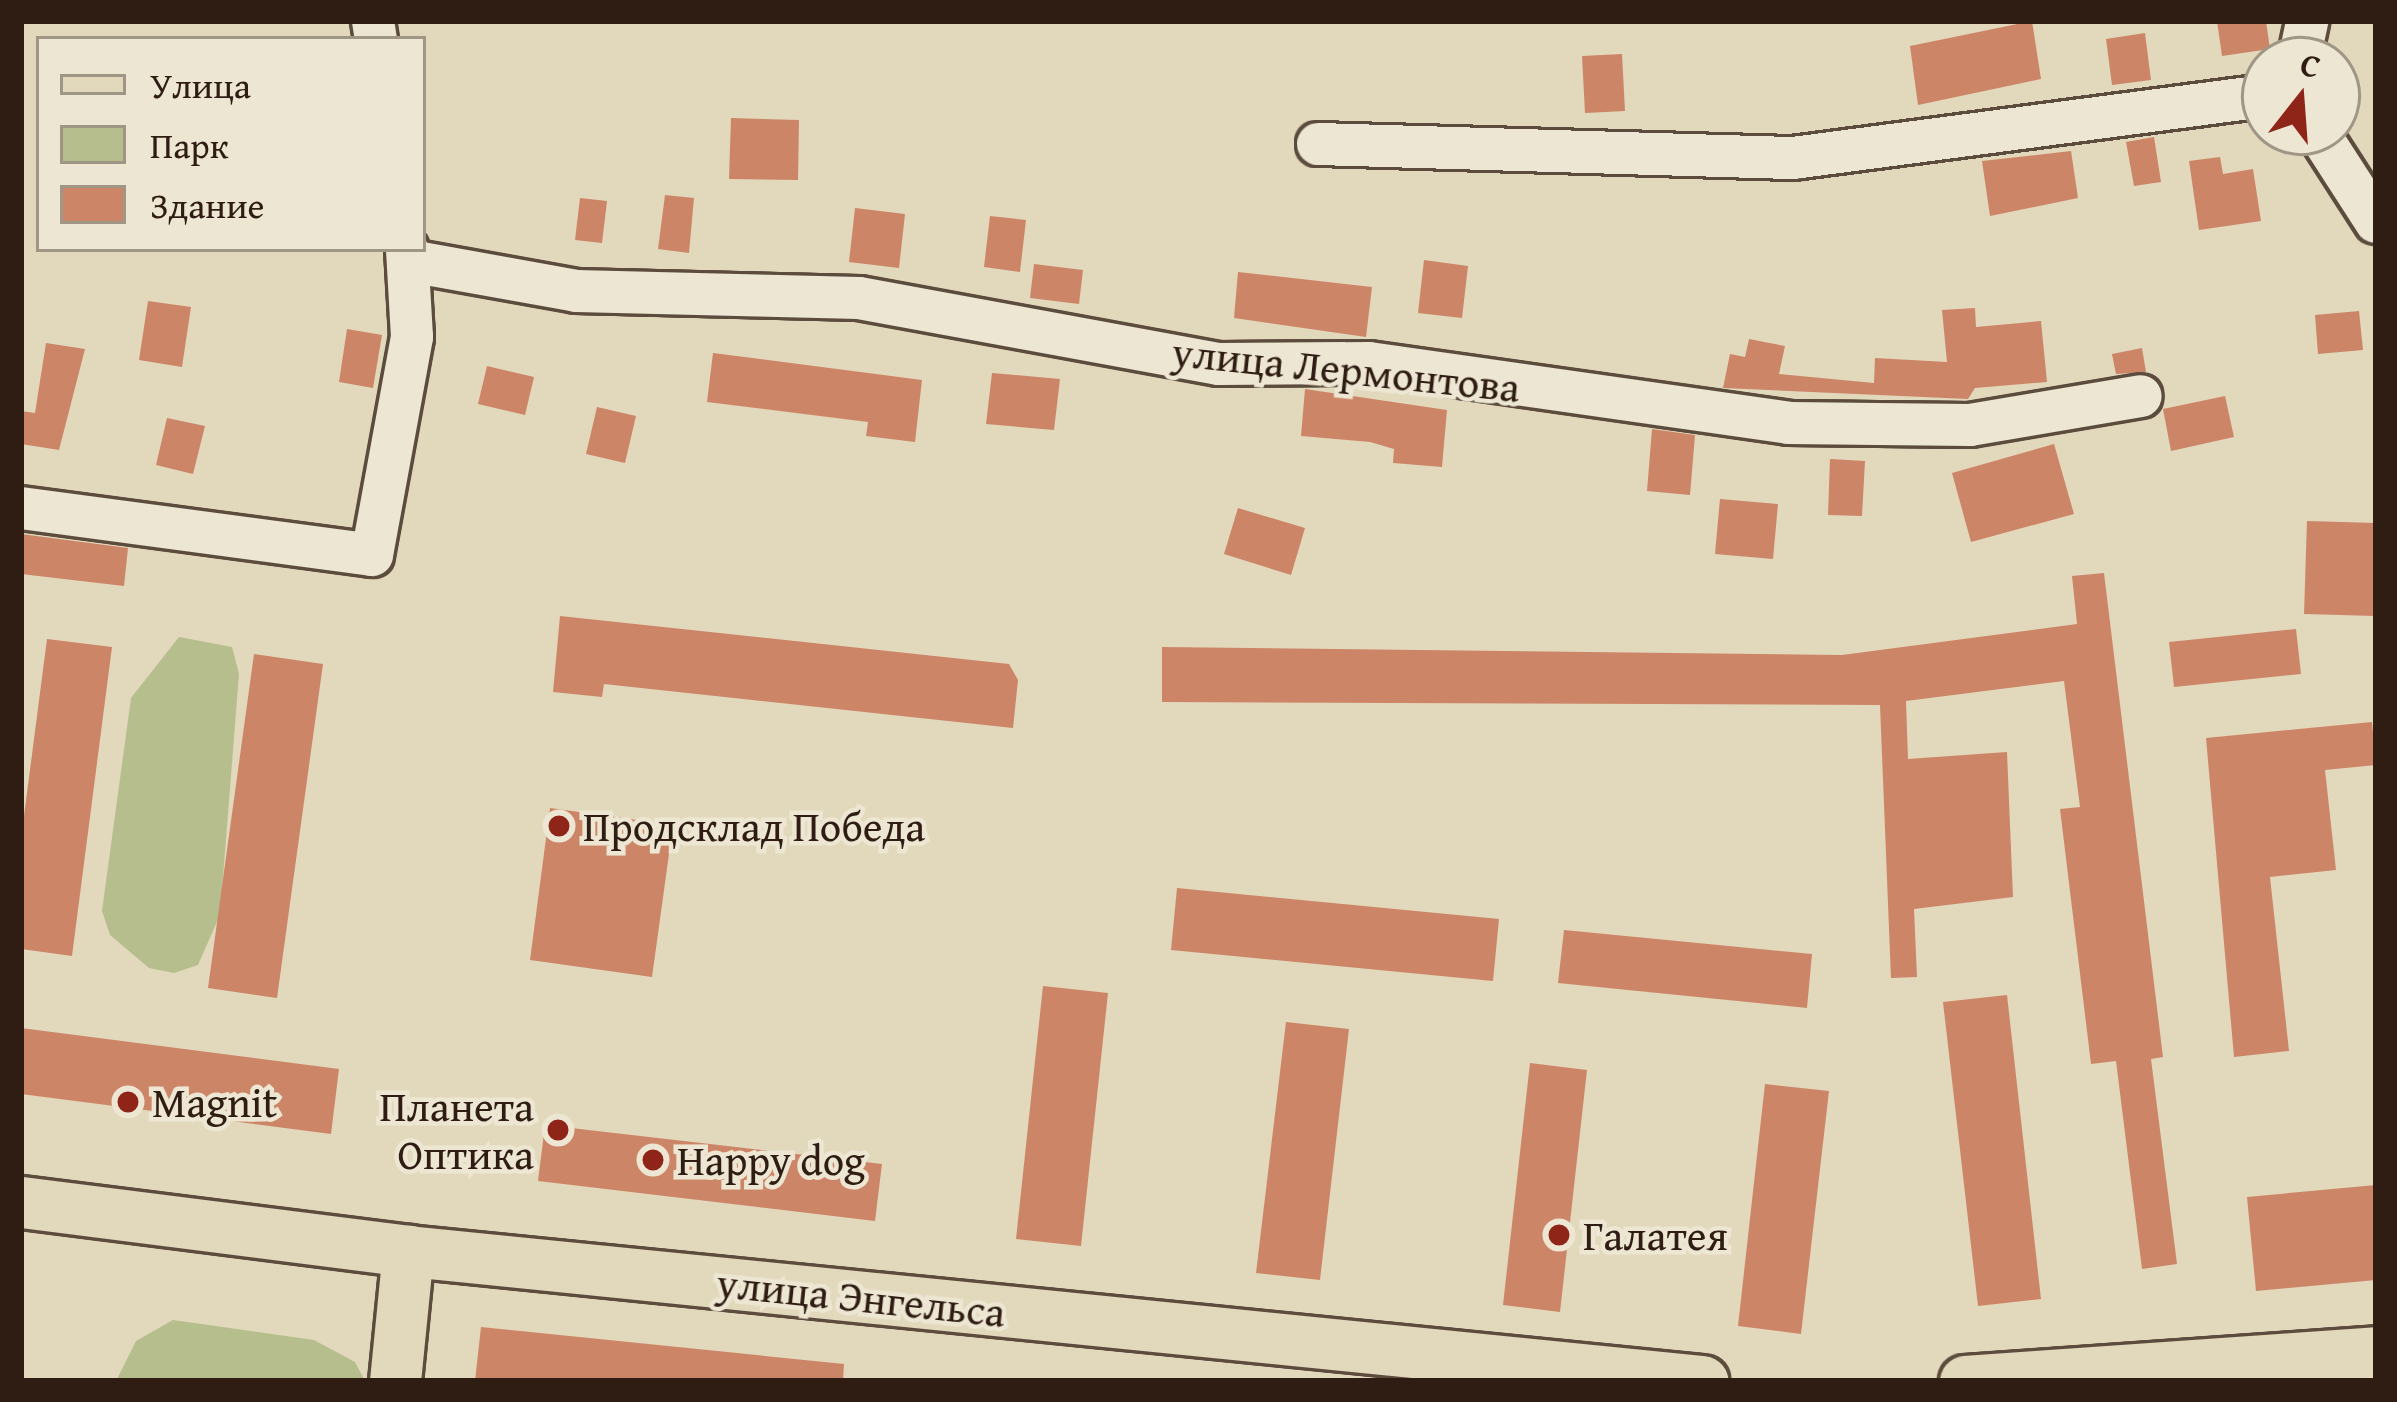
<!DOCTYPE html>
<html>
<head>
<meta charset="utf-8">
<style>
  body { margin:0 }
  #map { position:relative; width:2397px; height:1402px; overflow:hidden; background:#e2d8bb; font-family:"Gentium Book Plus",serif }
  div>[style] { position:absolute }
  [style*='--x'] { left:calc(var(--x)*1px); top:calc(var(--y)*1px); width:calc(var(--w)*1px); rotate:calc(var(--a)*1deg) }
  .green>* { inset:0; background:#b6be8e }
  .building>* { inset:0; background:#cd8568 }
  .roads { filter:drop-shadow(3px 0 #5c4c3d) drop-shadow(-3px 0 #5c4c3d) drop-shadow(0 3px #5c4c3d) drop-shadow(0 -3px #5c4c3d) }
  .minor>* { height:42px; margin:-21px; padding:0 21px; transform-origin:21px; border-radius:21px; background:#ece6d3 }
  .major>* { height:51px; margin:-25.5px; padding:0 25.5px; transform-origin:25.5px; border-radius:25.5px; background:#e2d8bb }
  .dots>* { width:33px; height:33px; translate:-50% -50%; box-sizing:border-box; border:6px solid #ece6d3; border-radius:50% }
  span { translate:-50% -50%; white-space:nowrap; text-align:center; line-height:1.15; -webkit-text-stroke:9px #ece6d3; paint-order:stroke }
  .street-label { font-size:42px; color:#2f1d13 }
  .poi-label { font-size:42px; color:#2f1d13 }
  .left { translate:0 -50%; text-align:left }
  .right { translate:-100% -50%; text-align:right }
  .frame { position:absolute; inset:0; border:24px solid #2f1d13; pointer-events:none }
  .legend { position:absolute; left:36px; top:36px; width:390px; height:216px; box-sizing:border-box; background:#ece6d3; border:3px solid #a09686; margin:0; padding:15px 21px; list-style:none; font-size:36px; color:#2f1d13 }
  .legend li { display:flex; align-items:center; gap:24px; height:60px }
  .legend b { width:60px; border:3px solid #a09686 }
  .north { position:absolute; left:2241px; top:36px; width:120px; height:120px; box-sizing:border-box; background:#ece6d3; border:3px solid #a09686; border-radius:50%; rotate:17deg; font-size:33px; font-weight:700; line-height:48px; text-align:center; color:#2f1d13 }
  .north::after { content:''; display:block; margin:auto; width:42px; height:54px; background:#8f2418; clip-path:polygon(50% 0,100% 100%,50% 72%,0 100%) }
</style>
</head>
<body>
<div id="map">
  <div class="green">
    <div style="clip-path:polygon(179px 637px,232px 647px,239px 674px,220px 915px,198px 965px,174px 973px,149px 968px,110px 935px,102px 911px,131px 698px)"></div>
    <div style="clip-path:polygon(173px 1320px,314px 1340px,355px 1362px,365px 1381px,116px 1381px,136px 1341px)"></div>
  </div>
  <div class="building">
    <div style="clip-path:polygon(2032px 21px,2041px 79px,1918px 105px,1910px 46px)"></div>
    <div style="clip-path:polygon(2217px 21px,2266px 21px,2270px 49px,2222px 56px)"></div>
    <div style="clip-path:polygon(2145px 33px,2151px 80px,2112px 85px,2106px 39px)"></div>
    <div style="clip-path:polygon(1622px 54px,1625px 111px,1585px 113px,1582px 56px)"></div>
    <div style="clip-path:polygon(731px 118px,799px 120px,798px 180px,729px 179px)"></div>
    <div style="clip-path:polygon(2154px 137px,2161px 182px,2134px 186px,2126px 142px)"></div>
    <div style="clip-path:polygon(2071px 151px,2078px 198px,1990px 216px,1982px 161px)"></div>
    <div style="clip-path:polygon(2220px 157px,2223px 174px,2253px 169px,2261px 221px,2199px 230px,2189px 161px)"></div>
    <div style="clip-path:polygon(665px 195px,694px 198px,689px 253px,658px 249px)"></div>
    <div style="clip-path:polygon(580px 198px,607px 201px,602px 243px,575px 240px)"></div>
    <div style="clip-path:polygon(855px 208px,905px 214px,899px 268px,849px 262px)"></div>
    <div style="clip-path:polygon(990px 216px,1026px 220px,1020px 272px,984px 267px)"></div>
    <div style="clip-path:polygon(1424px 260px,1468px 266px,1462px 318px,1418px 313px)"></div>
    <div style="clip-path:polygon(1034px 264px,1083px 270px,1079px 304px,1030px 298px)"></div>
    <div style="clip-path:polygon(1238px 272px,1372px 287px,1366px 337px,1234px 318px)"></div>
    <div style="clip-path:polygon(148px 301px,191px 307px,182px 367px,139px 360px)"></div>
    <div style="clip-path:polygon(1975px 308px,1976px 327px,2041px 321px,2047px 382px,1975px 388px,1968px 399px,1723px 388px,1730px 354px,1745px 357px,1749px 339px,1785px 346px,1779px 374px,1874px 383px,1875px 358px,1947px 362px,1942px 310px)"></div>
    <div style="clip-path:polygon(2359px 311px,2363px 350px,2318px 354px,2315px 315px)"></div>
    <div style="clip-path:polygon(347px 329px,382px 335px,373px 388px,339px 382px)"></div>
    <div style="clip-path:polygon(46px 343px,85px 349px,59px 450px,21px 444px,21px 411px,35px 413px)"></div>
    <div style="clip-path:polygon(2142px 348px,2146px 372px,2116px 374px,2112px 354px)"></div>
    <div style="clip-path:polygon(713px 353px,922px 380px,915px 442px,866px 436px,868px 422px,707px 402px)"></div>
    <div style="clip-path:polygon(487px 366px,534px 377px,525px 415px,478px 404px)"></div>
    <div style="clip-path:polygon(992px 373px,1060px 379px,1054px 430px,986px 424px)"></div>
    <div style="clip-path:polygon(1305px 389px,1447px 410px,1442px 467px,1393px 463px,1394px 449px,1370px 442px,1301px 436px)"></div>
    <div style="clip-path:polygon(2225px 396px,2234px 437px,2171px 451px,2163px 409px)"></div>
    <div style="clip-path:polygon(597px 407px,636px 416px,625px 463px,586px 454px)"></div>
    <div style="clip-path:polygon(167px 418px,205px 426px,193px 474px,156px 465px)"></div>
    <div style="clip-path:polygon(1652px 429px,1695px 435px,1690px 495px,1647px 491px)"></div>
    <div style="clip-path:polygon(2054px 444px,2074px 514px,1971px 542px,1952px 473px)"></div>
    <div style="clip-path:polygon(1830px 459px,1865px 461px,1862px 516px,1828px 515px)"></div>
    <div style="clip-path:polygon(1720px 499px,1778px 504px,1773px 559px,1715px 554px)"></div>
    <div style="clip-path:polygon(1238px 508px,1305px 528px,1291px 575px,1224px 554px)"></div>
    <div style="clip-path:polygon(2307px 521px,2376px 523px,2376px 616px,2304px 614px)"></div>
    <div style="clip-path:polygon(21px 534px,128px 548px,124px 586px,21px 574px)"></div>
    <div style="clip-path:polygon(2104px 573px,2163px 1057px,2151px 1059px,2177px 1264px,2142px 1269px,2116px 1061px,2091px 1064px,2060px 809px,2080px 807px,2064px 681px,1906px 701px,1908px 759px,2007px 752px,2013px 897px,1914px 909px,1917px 977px,1891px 978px,1880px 705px,1162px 702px,1162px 647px,1842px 655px,2077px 624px,2072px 576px)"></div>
    <div style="clip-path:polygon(560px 616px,1009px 664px,1018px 680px,1013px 728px,604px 684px,602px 697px,553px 692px)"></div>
    <div style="clip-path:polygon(2296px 629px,2301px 674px,2174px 687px,2169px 642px)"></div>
    <div style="clip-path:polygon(47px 639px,112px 647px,72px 956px,21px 949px,21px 839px)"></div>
    <div style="clip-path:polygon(254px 654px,323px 664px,277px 998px,208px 988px)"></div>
    <div style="clip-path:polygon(2372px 722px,2376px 765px,2325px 770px,2336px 870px,2270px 877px,2289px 1051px,2234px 1057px,2206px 738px)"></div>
    <div style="clip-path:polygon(550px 808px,673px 825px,652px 977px,530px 960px)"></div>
    <div style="clip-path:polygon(1177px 888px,1499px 919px,1493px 981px,1171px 950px)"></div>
    <div style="clip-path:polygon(1564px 930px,1812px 954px,1807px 1008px,1558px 983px)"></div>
    <div style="clip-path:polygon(1043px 986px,1108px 993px,1081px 1246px,1016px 1239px)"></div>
    <div style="clip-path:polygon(2007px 995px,2041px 1299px,1978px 1306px,1943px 1002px)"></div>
    <div style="clip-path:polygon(1286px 1022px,1349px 1029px,1320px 1280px,1256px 1273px)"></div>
    <div style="clip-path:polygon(21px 1028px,339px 1069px,331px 1134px,21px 1094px)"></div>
    <div style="clip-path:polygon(1530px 1063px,1587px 1070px,1560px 1312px,1503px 1305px)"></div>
    <div style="clip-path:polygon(1765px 1084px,1829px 1091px,1801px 1334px,1738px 1326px)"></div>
    <div style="clip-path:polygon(545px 1125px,882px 1164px,875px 1221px,538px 1181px)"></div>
    <div style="clip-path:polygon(2376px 1185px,2376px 1280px,2256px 1291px,2247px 1197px)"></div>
    <div style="clip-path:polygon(481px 1327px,844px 1364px,843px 1381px,475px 1381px)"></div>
  </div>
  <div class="roads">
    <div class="minor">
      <div style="--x:373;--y:21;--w:18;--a:81"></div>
      <div style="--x:2299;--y:60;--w:40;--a:-78"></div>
      <div style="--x:2318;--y:132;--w:107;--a:57.2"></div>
      <div style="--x:1318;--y:144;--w:475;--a:1.7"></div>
      <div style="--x:1793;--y:158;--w:476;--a:-7.5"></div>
      <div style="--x:410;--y:261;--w:169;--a:10.2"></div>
      <div style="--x:576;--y:291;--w:283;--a:1.4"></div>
      <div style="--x:859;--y:298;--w:366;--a:10.4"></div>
      <div style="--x:1219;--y:364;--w:150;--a:-0.4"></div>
      <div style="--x:1369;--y:363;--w:423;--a:8.1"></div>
      <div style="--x:1788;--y:423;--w:182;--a:0.6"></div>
      <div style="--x:1970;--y:425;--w:173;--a:-9.6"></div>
      <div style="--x:21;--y:508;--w:354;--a:7.6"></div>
      <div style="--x:372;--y:555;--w:222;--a:-79.6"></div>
      <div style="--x:412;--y:337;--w:88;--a:-93.3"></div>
    </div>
    <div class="major">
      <div style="--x:21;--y:1202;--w:390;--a:7.2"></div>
      <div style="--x:408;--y:1251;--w:1301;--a:5.74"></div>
      <div style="--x:395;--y:1381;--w:131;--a:-84.3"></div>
      <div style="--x:1965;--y:1381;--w:412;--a:-4"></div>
    </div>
  </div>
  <div class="dots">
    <div style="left:559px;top:826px;background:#8f2418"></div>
    <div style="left:128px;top:1102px;background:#8f2418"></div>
    <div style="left:558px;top:1130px;background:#8f2418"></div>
    <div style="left:653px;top:1160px;background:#8f2418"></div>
    <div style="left:1559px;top:1235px;background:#8f2418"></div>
  </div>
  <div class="street-label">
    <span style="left:1346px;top:369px;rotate:6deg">улица Лермонтова</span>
    <span style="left:861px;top:1297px;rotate:6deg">улица Энгельса</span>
  </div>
  <div class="poi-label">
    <span class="left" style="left:583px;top:826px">Продсклад Победа</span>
    <span class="left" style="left:152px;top:1102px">Magnit</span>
    <span class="right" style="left:534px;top:1130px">Планета<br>Оптика</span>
    <span class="left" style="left:677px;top:1160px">Happy dog</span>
    <span class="left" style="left:1583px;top:1235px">Галатея</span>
  </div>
  <div class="frame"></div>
  <ul class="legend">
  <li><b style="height:15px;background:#e2d8bb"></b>Улица</li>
  <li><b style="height:33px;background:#b6be8e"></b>Парк</li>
  <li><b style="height:33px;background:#cd8568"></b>Здание</li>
  </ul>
  <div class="north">С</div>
</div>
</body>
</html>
